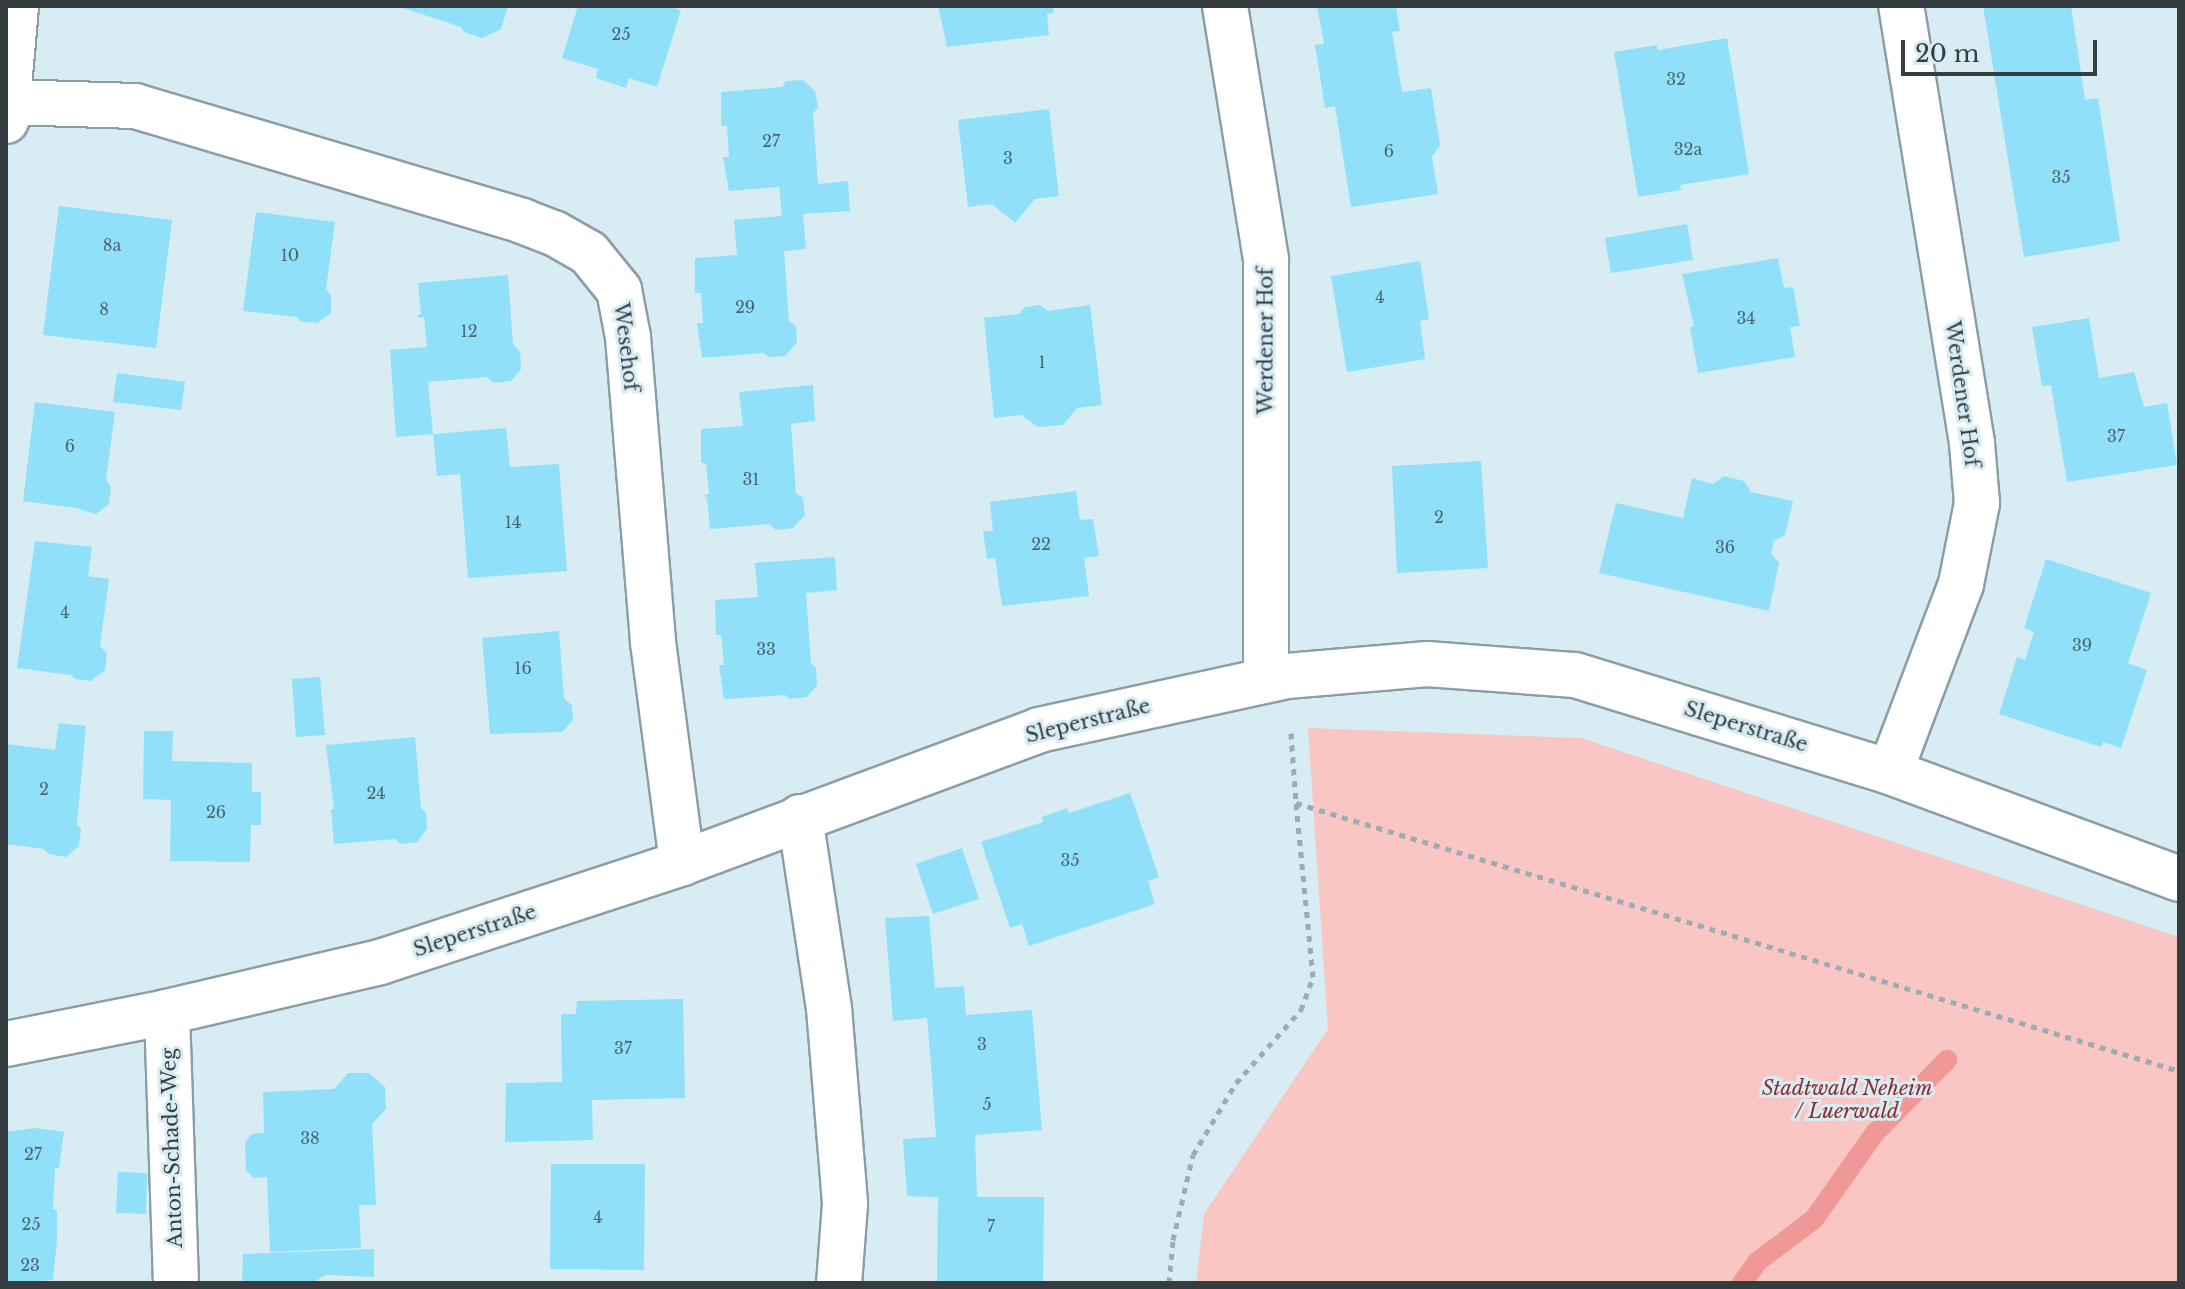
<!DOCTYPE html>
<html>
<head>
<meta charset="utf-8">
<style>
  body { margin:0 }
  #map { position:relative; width:2185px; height:1289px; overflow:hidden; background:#d7ecf3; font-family:"Libre Baskerville",serif }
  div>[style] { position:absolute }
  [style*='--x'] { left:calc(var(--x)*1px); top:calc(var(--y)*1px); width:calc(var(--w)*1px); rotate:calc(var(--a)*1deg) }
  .green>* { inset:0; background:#f9c6c3 }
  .stream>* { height:20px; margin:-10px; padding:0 10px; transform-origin:10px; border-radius:10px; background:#ef9895 }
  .building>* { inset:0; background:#91e0f9 }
  .path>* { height:5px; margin-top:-2.5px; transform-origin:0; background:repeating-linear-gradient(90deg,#9cacb2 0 6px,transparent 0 12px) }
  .roads { filter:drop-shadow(2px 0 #8b9ea5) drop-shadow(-2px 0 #8b9ea5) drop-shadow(0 2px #8b9ea5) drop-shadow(0 -2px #8b9ea5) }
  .minor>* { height:44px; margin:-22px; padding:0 22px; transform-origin:22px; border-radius:22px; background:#fff }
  span { translate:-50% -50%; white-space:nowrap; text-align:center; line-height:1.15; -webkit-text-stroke:6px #d7ecf3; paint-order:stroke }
  .number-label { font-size:16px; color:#4c666e }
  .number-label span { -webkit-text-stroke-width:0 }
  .street-label { font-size:20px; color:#353d40 }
  .park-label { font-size:20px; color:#8f2a2e; font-style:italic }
  .frame { position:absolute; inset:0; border:8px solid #353d40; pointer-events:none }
  .scale { position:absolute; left:1901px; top:40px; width:196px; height:36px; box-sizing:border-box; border:4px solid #353d40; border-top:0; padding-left:10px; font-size:24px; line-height:28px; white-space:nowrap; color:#353d40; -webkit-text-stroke:6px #d7ecf3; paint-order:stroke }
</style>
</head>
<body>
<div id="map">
  <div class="green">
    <div style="clip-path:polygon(1308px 728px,1581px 738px,2179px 937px,2179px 1283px,1196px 1283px,1204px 1214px,1328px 1029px)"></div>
  </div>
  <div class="stream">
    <div style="--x:1742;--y:1283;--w:26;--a:-54"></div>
    <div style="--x:1757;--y:1262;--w:71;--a:-37"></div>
    <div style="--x:1814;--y:1219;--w:105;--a:-54.7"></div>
    <div style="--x:1875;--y:1133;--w:103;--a:-45.4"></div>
  </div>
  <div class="building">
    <div style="clip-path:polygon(397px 6px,508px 6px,501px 29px,482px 38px,464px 32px,461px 27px)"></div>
    <div style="clip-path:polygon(578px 6px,667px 6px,681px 10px,657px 87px,629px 78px,626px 88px,596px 78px,598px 69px,562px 58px)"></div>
    <div style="clip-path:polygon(938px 6px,1053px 6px,1054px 13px,1047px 14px,1049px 35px,947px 47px)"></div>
    <div style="clip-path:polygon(1317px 6px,1396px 6px,1400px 31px,1392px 32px,1402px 92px,1431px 88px,1440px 145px,1432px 157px,1438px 194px,1351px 207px,1335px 106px,1325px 108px,1315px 45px,1324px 44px)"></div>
    <div style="clip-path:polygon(1983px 6px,2071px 6px,2085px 100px,2098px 98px,2120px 241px,2024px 257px)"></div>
    <div style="clip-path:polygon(1727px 38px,1749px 174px,1680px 185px,1681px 190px,1638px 197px,1614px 52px,1657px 45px,1658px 50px)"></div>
    <div style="clip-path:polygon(803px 80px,815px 91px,818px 108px,813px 113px,818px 184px,848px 181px,850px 211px,803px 214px,806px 249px,784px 251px,789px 321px,796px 326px,797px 342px,785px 356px,769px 357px,763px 353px,702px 358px,697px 323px,703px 323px,701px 293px,695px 293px,695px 258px,737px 255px,734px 220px,782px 216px,779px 187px,729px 191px,723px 157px,729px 157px,727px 126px,721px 126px,721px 92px,782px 87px,786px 81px)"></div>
    <div style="clip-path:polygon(1049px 109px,1059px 196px,1035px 199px,1015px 223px,992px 204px,968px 207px,958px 120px)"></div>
    <div style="clip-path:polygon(59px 206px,172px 220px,156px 348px,43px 335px)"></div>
    <div style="clip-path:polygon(256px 212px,335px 222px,326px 289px,331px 296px,331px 313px,317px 323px,300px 321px,297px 317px,243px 311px)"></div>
    <div style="clip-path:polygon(1687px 224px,1693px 260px,1611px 273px,1605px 238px)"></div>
    <div style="clip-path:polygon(1778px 258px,1784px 288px,1793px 287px,1800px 326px,1790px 327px,1795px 357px,1698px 373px,1690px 327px,1694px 326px,1682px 274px)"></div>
    <div style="clip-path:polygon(1420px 261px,1429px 319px,1420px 321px,1425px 359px,1347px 372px,1331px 276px)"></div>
    <div style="clip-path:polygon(508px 275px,513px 344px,520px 352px,521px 369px,511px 381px,494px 383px,487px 377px,428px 382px,433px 434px,506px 428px,510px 467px,559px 464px,567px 571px,468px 578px,460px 474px,437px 476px,433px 434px,396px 437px,390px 350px,427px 347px,424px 317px,418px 318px,418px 315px,421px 314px,418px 283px)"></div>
    <div style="clip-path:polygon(1040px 305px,1048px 311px,1090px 305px,1102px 405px,1077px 408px,1063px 425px,1038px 427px,1021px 415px,994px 418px,984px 318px,1019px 314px,1025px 307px)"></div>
    <div style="clip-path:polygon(2089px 318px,2099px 378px,2134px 372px,2144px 407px,2167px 403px,2177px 465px,2067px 482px,2051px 385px,2042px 386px,2032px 327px)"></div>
    <div style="clip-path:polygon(117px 373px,185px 382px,181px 410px,113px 402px)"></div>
    <div style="clip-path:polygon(813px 385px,815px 421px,791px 424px,796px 493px,803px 498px,805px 515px,793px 528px,776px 530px,769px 524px,710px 529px,707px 498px,704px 495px,709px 494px,706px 464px,701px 462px,701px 429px,743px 426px,739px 392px)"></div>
    <div style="clip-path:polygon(35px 402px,115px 412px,106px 480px,111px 487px,109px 504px,96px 514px,76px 508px,23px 501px)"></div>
    <div style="clip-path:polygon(1481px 461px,1488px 568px,1397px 573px,1392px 466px)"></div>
    <div style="clip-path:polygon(1724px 476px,1744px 481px,1751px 492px,1793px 501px,1785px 535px,1774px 541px,1771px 553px,1779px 563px,1769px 611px,1599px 573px,1616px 503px,1683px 518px,1692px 478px,1713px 484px)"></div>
    <div style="clip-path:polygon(1076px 491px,1080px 520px,1093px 519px,1099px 556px,1084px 558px,1089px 596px,1002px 606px,995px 558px,987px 559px,983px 531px,993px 531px,990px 502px)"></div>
    <div style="clip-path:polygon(35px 541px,92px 547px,88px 576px,109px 579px,100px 646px,107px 653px,105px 670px,91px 681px,75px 679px,71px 675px,17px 668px)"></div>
    <div style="clip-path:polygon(835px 557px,837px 590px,806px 593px,811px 663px,816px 668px,817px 685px,807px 697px,790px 699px,785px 695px,724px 699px,719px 665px,724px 665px,721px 635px,716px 635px,715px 600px,758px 597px,755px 563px)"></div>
    <div style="clip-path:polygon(2046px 559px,2151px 593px,2128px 663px,2147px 670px,2121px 748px,2103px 742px,2101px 747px,1999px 714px,2017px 657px,2025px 660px,2034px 632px,2024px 628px)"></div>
    <div style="clip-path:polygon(559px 631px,564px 699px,572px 705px,573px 720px,562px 732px,490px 734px,482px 638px)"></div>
    <div style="clip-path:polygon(320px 677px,325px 735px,296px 737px,292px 679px)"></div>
    <div style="clip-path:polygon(59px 723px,86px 726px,77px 824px,81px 829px,79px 846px,66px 857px,49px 854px,44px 849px,6px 844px,6px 744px,55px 750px)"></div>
    <div style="clip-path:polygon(144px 731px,173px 731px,172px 761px,252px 763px,252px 792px,261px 792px,261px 825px,251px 825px,250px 862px,170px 861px,171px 800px,143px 799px)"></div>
    <div style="clip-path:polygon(415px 737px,421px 808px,426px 812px,427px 829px,417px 842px,400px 844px,395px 839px,334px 844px,331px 809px,334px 809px,326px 745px)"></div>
    <div style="clip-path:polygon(1130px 793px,1159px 877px,1148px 881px,1155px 904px,1029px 946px,1022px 924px,1010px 928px,981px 842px,1043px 822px,1042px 817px,1067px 808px,1069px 813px)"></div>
    <div style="clip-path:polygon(962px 848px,979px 899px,933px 914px,916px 864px)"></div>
    <div style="clip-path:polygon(929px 916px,935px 988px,964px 986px,966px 1015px,1032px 1010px,1042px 1130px,975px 1135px,977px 1197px,1044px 1197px,1043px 1283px,937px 1283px,938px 1197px,907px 1196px,903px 1139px,936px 1137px,932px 1078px,927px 1018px,893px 1021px,885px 918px)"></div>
    <div style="clip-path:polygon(683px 999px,685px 1098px,592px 1100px,593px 1140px,505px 1142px,506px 1083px,562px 1082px,561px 1014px,576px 1014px,577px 1001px)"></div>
    <div style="clip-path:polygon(348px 1073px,369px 1073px,385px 1087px,386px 1109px,372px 1124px,376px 1205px,359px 1205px,361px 1248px,270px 1252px,267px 1177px,254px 1178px,246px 1170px,245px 1142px,252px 1134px,264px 1133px,263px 1092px,334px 1089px)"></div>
    <div style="clip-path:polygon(35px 1128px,64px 1132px,59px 1168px,55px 1168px,53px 1209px,57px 1210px,57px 1240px,53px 1280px,6px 1283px,6px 1132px)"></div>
    <div style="clip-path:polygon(551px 1164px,645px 1164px,644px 1270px,550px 1269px)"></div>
    <div style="clip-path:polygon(118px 1172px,147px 1173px,146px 1214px,116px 1213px)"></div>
    <div style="clip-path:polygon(374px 1249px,374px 1277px,326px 1275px,312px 1283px,242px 1283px,243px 1254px)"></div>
  </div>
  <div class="path">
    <div style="--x:1291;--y:733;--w:70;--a:85.9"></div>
    <div style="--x:1169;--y:1283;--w:43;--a:-84.7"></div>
    <div style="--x:1173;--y:1240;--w:87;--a:-76.8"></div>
    <div style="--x:1193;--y:1155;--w:84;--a:-59.2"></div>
    <div style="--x:1236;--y:1083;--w:98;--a:-48.3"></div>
    <div style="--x:1301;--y:1010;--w:35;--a:-70"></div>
    <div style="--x:1313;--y:977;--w:175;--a:-95.6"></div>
    <div style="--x:1296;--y:803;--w:923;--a:16.88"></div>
  </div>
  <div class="roads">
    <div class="minor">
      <div style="--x:1225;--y:6;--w:256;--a:80.8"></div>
      <div style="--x:1266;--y:259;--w:421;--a:90"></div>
      <div style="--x:8;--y:102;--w:127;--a:1.8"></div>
      <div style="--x:135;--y:106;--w:404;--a:16.5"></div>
      <div style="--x:522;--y:221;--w:34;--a:21"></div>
      <div style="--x:554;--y:233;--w:40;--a:29.7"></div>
      <div style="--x:589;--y:253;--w:48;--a:51"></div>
      <div style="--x:619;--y:290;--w:48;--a:79.2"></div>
      <div style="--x:628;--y:337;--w:306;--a:85.3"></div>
      <div style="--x:653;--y:642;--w:223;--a:82.5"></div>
      <div style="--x:6;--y:121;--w:115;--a:-85"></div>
      <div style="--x:1890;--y:772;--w:201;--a:-69.3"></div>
      <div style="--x:1961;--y:584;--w:83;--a:-78.8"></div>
      <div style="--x:1977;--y:503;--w:60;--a:-94.8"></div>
      <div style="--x:1972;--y:443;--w:443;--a:-99.2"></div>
      <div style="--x:800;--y:817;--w:193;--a:81.4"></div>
      <div style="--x:829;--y:1008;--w:197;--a:85.3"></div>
      <div style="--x:845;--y:1204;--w:79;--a:94.3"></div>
      <div style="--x:167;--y:1012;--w:271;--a:88.1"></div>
      <div style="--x:6;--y:1044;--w:164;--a:-11.2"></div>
      <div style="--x:167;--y:1012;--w:219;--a:-13.2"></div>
      <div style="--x:380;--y:962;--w:318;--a:-18.1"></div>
      <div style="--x:682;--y:863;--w:381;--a:-20.4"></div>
      <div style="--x:1039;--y:730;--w:254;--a:-12.3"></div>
      <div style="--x:1287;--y:676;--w:141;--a:-4.9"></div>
      <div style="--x:1427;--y:664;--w:148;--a:4.3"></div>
      <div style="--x:1575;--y:675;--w:330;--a:17.1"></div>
      <div style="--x:1890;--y:772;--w:308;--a:20.3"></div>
    </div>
  </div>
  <div class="number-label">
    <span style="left:621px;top:34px">25</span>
    <span style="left:1676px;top:79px">32</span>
    <span style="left:771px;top:141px">27</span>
    <span style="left:1688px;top:149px">32a</span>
    <span style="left:1389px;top:151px">6</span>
    <span style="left:1008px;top:158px">3</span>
    <span style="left:2061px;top:177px">35</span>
    <span style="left:112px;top:245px">8a</span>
    <span style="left:290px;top:255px">10</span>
    <span style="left:1380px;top:297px">4</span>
    <span style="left:745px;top:307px">29</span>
    <span style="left:104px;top:309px">8</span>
    <span style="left:1746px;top:318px">34</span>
    <span style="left:469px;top:331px">12</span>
    <span style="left:1042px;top:362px">1</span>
    <span style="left:2116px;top:436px">37</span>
    <span style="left:70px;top:446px">6</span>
    <span style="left:751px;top:479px">31</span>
    <span style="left:1439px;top:517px">2</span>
    <span style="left:513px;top:522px">14</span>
    <span style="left:1041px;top:544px">22</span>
    <span style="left:1725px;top:547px">36</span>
    <span style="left:65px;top:612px">4</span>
    <span style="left:2082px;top:645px">39</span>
    <span style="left:766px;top:649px">33</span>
    <span style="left:523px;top:668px">16</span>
    <span style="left:44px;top:789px">2</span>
    <span style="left:376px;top:793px">24</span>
    <span style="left:216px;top:812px">26</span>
    <span style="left:1070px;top:860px">35</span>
    <span style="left:982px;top:1044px">3</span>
    <span style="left:623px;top:1048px">37</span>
    <span style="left:987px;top:1104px">5</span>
    <span style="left:310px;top:1138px">38</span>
    <span style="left:33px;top:1154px">27</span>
    <span style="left:598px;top:1217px">4</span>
    <span style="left:31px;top:1224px">25</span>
    <span style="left:991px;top:1226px">7</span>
    <span style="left:30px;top:1265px">23</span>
  </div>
  <div class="street-label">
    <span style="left:1266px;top:341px;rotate:-90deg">Werdener Hof</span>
    <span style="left:626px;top:347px;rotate:83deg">Wesehof</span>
    <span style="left:1962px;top:394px;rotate:82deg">Werdener Hof</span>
    <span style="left:1088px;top:721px;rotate:-14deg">Sleperstraße</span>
    <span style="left:1746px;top:727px;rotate:17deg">Sleperstraße</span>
    <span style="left:475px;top:931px;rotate:-18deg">Sleperstraße</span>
    <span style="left:172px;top:1148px;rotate:-92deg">Anton-Schade-Weg</span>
  </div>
  <div class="park-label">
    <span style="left:1847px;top:1100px">Stadtwald Neheim<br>/ Luerwald</span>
  </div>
  <div class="frame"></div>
  <div class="scale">20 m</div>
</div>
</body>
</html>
